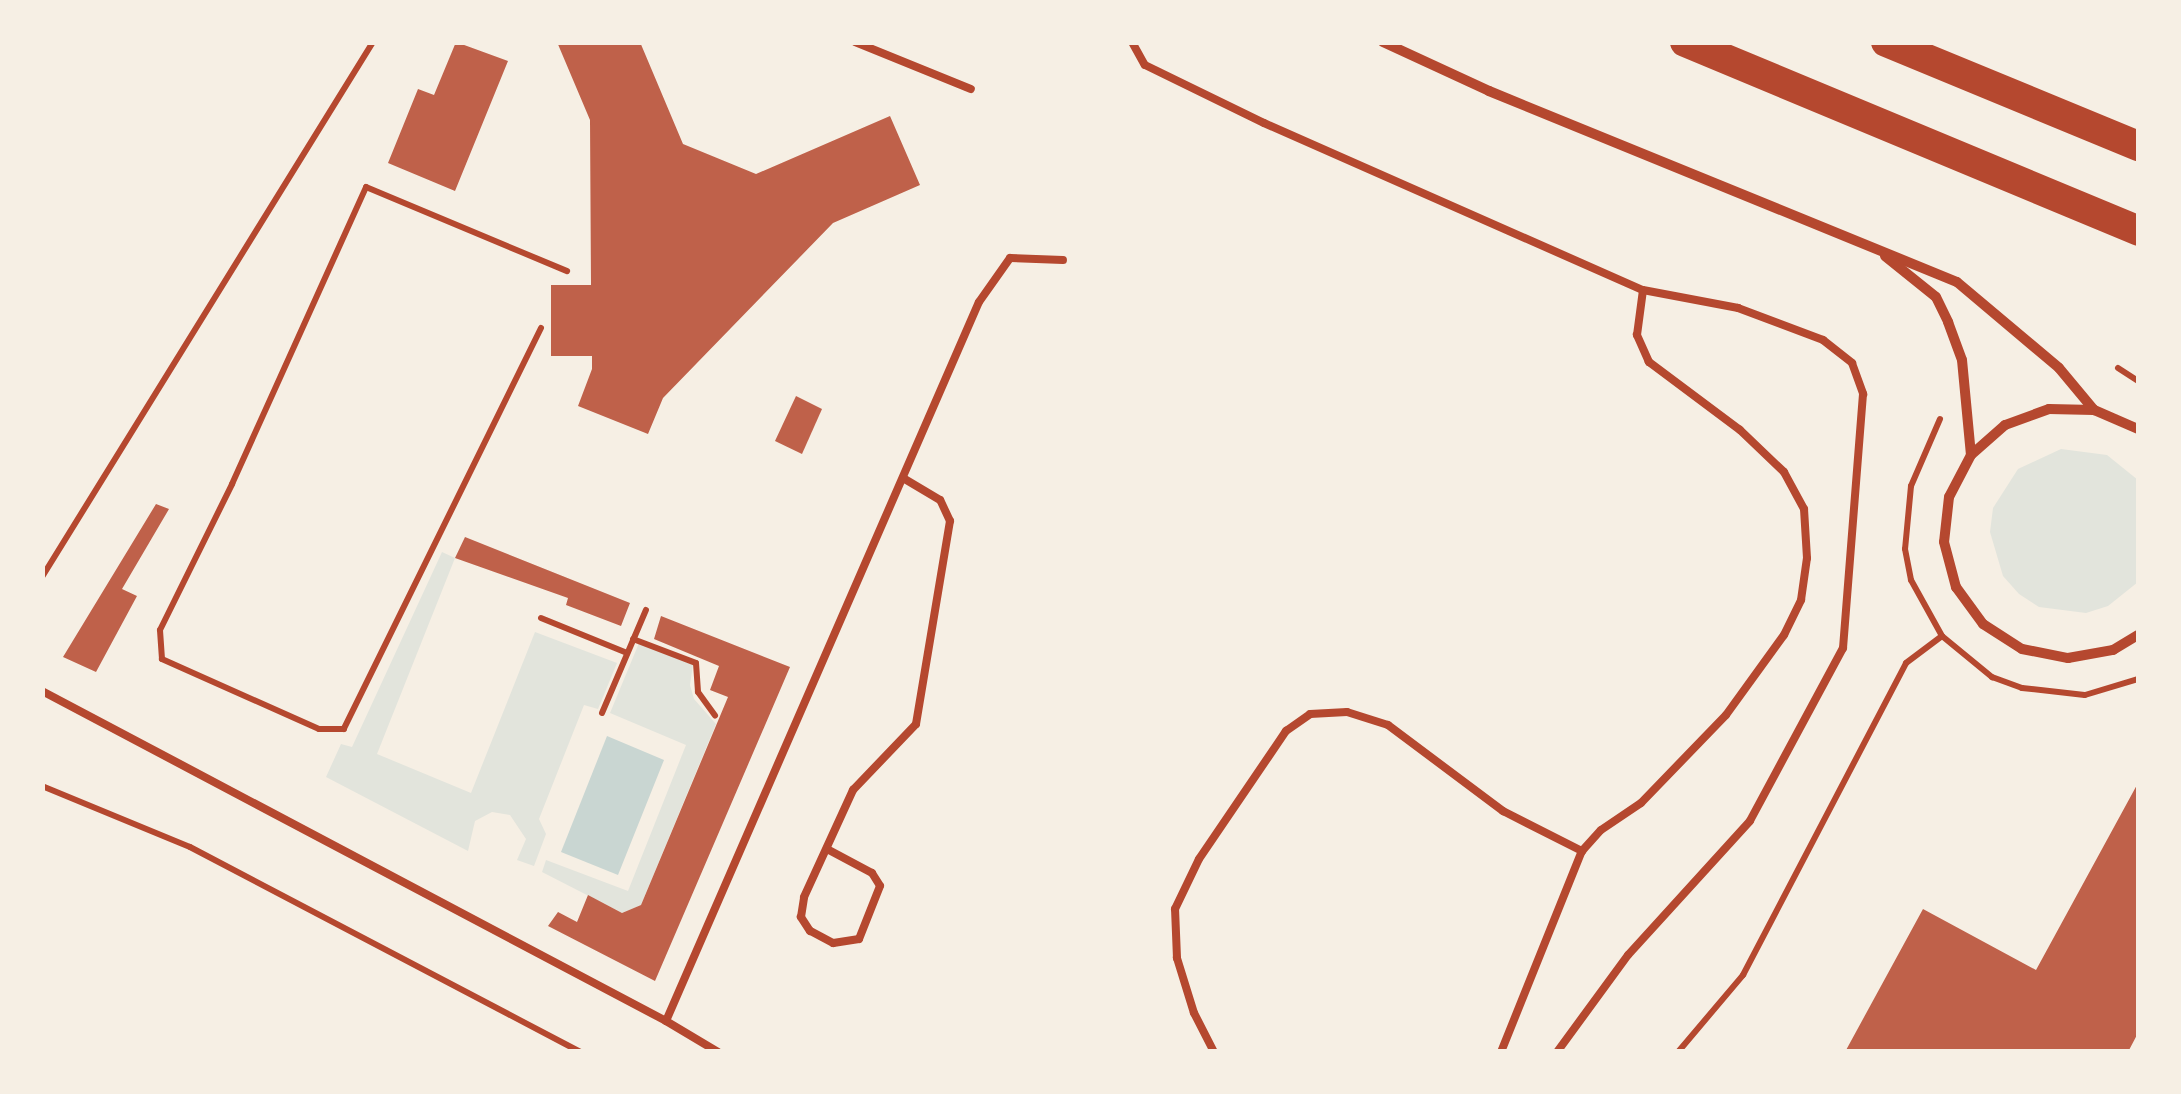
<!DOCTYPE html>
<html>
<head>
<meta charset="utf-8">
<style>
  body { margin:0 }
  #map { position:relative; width:2181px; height:1094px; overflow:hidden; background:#f6efe4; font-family:Raleway,sans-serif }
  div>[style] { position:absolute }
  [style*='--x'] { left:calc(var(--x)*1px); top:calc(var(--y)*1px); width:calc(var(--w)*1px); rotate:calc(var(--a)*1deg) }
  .green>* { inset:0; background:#e2e4dc }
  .water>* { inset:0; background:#c9d6d2 }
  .building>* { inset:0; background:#bf614a }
  .path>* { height:6px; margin:-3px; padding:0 3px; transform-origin:3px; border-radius:3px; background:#b5482f }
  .service>* { height:8px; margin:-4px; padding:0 4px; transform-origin:4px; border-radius:4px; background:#b5482f }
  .minor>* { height:10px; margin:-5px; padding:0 5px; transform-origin:5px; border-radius:5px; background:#b5482f }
  .motorway>* { height:30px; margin:-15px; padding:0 15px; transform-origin:15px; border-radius:15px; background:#b5482f }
  span { translate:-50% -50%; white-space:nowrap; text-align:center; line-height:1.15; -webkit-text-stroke:10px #f6efe4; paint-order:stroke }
  .frame { position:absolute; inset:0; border:45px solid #f6efe4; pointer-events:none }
</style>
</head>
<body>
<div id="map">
  <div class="green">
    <div style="clip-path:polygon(2061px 449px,2107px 455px,2138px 480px,2138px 582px,2108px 606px,2086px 613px,2039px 607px,2019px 594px,2003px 576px,1990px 532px,1993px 508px,2018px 469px)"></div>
    <div style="clip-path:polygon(442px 552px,455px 558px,377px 754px,471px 793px,535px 632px,617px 663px,598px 709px,584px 705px,539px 819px,546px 834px,534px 866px,517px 860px,526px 839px,510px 815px,492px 812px,475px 821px,468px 851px,326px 777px,341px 744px,352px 747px)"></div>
    <div style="clip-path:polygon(639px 643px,693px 664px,690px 685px,694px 699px,716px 724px,641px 905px,622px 913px,542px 872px,546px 860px,628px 891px,686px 745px,610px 713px)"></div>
  </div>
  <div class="water">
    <div style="clip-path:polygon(607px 736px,664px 760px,618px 875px,561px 852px)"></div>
  </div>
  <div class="building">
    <div style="clip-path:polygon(456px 42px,508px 61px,455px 191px,388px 163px,418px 89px,434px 95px)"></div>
    <div style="clip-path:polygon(557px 42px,640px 42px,683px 144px,756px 174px,890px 116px,920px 185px,833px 223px,663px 398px,648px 434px,578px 406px,592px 369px,592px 356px,551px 356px,551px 285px,591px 285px,590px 120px)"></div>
    <div style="clip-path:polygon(796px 396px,822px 409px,802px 454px,775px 441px)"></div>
    <div style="clip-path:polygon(156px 504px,169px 509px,122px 589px,137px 596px,96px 672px,63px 657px)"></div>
    <div style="clip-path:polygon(465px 537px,630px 603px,621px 626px,566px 605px,568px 598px,455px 558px)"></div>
    <div style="clip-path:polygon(661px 616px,790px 667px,655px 981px,548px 926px,558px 912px,577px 922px,588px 895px,622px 913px,641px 905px,728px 697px,710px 690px,719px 666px,654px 639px)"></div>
    <div style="clip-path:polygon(2138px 783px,2138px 1033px,2128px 1052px,1845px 1052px,1923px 909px,2036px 970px)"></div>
  </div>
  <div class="path">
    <div style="--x:541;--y:328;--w:447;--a:116.2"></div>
    <div style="--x:344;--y:729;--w:25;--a:180"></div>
    <div style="--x:319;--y:729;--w:172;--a:-156"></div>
    <div style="--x:162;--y:659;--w:29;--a:-94"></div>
    <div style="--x:160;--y:630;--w:163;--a:-63.7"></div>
    <div style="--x:232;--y:484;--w:326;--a:-65.7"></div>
    <div style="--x:366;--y:187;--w:218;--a:22.7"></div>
    <div style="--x:2118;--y:368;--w:24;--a:33"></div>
    <div style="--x:1940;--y:419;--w:73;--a:113.4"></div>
    <div style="--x:1911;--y:486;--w:63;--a:95.4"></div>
    <div style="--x:1905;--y:549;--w:32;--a:79"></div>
    <div style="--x:1911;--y:580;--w:64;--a:61"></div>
    <div style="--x:1942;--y:636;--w:65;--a:39.4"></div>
    <div style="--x:1992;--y:677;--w:32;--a:20"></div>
    <div style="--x:2022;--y:688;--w:63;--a:6.3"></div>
    <div style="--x:2085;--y:695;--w:55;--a:-16.8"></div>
    <div style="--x:42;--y:577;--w:629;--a:-58.26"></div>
    <div style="--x:541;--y:618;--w:93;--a:22.1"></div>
    <div style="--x:633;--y:639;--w:67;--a:20.9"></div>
    <div style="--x:696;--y:663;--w:29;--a:86"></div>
    <div style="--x:698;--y:692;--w:29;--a:54"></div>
    <div style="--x:602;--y:713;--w:112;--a:-66.9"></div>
    <div style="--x:42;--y:786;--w:160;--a:22.4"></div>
    <div style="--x:190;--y:847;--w:441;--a:27.7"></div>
    <div style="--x:1678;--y:1052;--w:101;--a:-49.8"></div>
    <div style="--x:1743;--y:975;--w:352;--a:-62.4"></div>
    <div style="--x:1906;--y:663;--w:45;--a:-36.9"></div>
  </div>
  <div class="service">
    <div style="--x:855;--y:42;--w:125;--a:22.1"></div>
    <div style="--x:1132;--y:42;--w:26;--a:61"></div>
    <div style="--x:1145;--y:65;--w:132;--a:26"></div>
    <div style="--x:1264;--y:123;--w:414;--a:23.8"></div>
    <div style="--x:1643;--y:290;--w:97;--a:10.7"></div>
    <div style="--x:1738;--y:308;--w:91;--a:20.6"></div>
    <div style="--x:1823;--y:340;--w:37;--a:38"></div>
    <div style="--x:1852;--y:363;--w:33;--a:70"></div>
    <div style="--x:1863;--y:394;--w:255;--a:94.5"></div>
    <div style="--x:1843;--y:648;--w:196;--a:118.3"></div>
    <div style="--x:1750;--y:821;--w:181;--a:132.3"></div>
    <div style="--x:1628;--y:955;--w:120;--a:126.2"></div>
    <div style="--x:42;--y:691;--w:706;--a:27.87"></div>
    <div style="--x:827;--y:849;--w:51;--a:28.1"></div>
    <div style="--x:872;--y:873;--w:15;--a:58"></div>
    <div style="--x:880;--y:886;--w:57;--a:111.6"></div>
    <div style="--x:859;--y:939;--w:26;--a:171"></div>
    <div style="--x:833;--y:943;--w:26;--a:-152"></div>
    <div style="--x:810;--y:931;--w:17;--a:-123"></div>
    <div style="--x:801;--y:917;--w:20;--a:-81"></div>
    <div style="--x:804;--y:897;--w:118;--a:-65.4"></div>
    <div style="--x:853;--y:790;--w:91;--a:-46.3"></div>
    <div style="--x:916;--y:724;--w:206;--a:-80.5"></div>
    <div style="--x:950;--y:521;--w:23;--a:-115"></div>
    <div style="--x:940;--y:500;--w:43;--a:-149.3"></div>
    <div style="--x:718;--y:1052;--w:61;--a:-149.2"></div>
    <div style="--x:666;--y:1021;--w:784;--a:-66.48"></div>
    <div style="--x:979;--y:302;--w:54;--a:-54.8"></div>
    <div style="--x:1010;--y:258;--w:53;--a:2.2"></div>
    <div style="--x:1214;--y:1052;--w:44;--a:-117.1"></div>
    <div style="--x:1194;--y:1013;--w:58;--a:-107.2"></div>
    <div style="--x:1177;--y:958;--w:49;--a:-92.3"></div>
    <div style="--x:1175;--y:909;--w:55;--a:-64.4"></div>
    <div style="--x:1199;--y:859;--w:155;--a:-55.8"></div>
    <div style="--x:1286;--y:731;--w:29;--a:-35"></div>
    <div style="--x:1310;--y:714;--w:37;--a:-3"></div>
    <div style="--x:1347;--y:712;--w:43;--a:17.6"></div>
    <div style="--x:1388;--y:725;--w:144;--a:36.8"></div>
    <div style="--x:1503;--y:811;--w:89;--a:26.9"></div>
    <div style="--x:1501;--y:1052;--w:217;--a:-68.1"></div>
    <div style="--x:1582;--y:851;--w:28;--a:-48"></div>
    <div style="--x:1601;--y:830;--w:48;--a:-34"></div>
    <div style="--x:1641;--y:803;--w:122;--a:-46"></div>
    <div style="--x:1726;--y:715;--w:99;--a:-54.1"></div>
    <div style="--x:1784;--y:635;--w:39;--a:-64"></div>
    <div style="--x:1801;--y:600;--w:42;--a:-81.9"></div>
    <div style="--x:1807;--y:558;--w:49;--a:-93.5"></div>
    <div style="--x:1804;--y:509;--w:42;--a:-118.4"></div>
    <div style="--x:1784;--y:472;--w:61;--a:-136.3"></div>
    <div style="--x:1740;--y:430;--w:114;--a:-143.2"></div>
    <div style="--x:1649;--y:362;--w:30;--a:-114"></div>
    <div style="--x:1637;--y:335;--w:45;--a:-82.4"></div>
  </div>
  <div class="minor">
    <div style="--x:1383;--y:42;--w:117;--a:24.8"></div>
    <div style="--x:1489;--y:91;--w:505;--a:22.2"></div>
    <div style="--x:1957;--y:282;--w:133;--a:40.1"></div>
    <div style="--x:2059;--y:368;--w:55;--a:50.2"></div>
    <div style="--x:1885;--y:256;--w:65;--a:38.8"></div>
    <div style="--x:1936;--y:297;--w:28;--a:64"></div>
    <div style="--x:1948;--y:322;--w:40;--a:69.8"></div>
    <div style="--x:1962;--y:360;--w:95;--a:84.6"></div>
    <div style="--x:2138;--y:429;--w:48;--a:-156.6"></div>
    <div style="--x:2094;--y:410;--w:45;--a:-178.7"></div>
    <div style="--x:2049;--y:409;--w:47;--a:160"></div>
    <div style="--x:2005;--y:425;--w:45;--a:138.6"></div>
    <div style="--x:1971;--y:455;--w:47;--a:117.6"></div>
    <div style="--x:1949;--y:497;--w:45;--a:96.3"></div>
    <div style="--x:1944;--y:542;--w:47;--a:75.1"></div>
    <div style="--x:1956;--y:587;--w:46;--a:53.9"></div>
    <div style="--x:1983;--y:624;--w:46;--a:32.7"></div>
    <div style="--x:2022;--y:649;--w:47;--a:11.1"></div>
    <div style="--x:2068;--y:658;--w:46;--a:-10.1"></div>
    <div style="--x:2113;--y:650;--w:29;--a:-31"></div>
  </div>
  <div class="motorway">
    <div style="--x:1685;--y:42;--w:491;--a:22.6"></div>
    <div style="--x:1886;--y:42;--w:273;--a:22.4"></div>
  </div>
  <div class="frame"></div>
</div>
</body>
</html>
